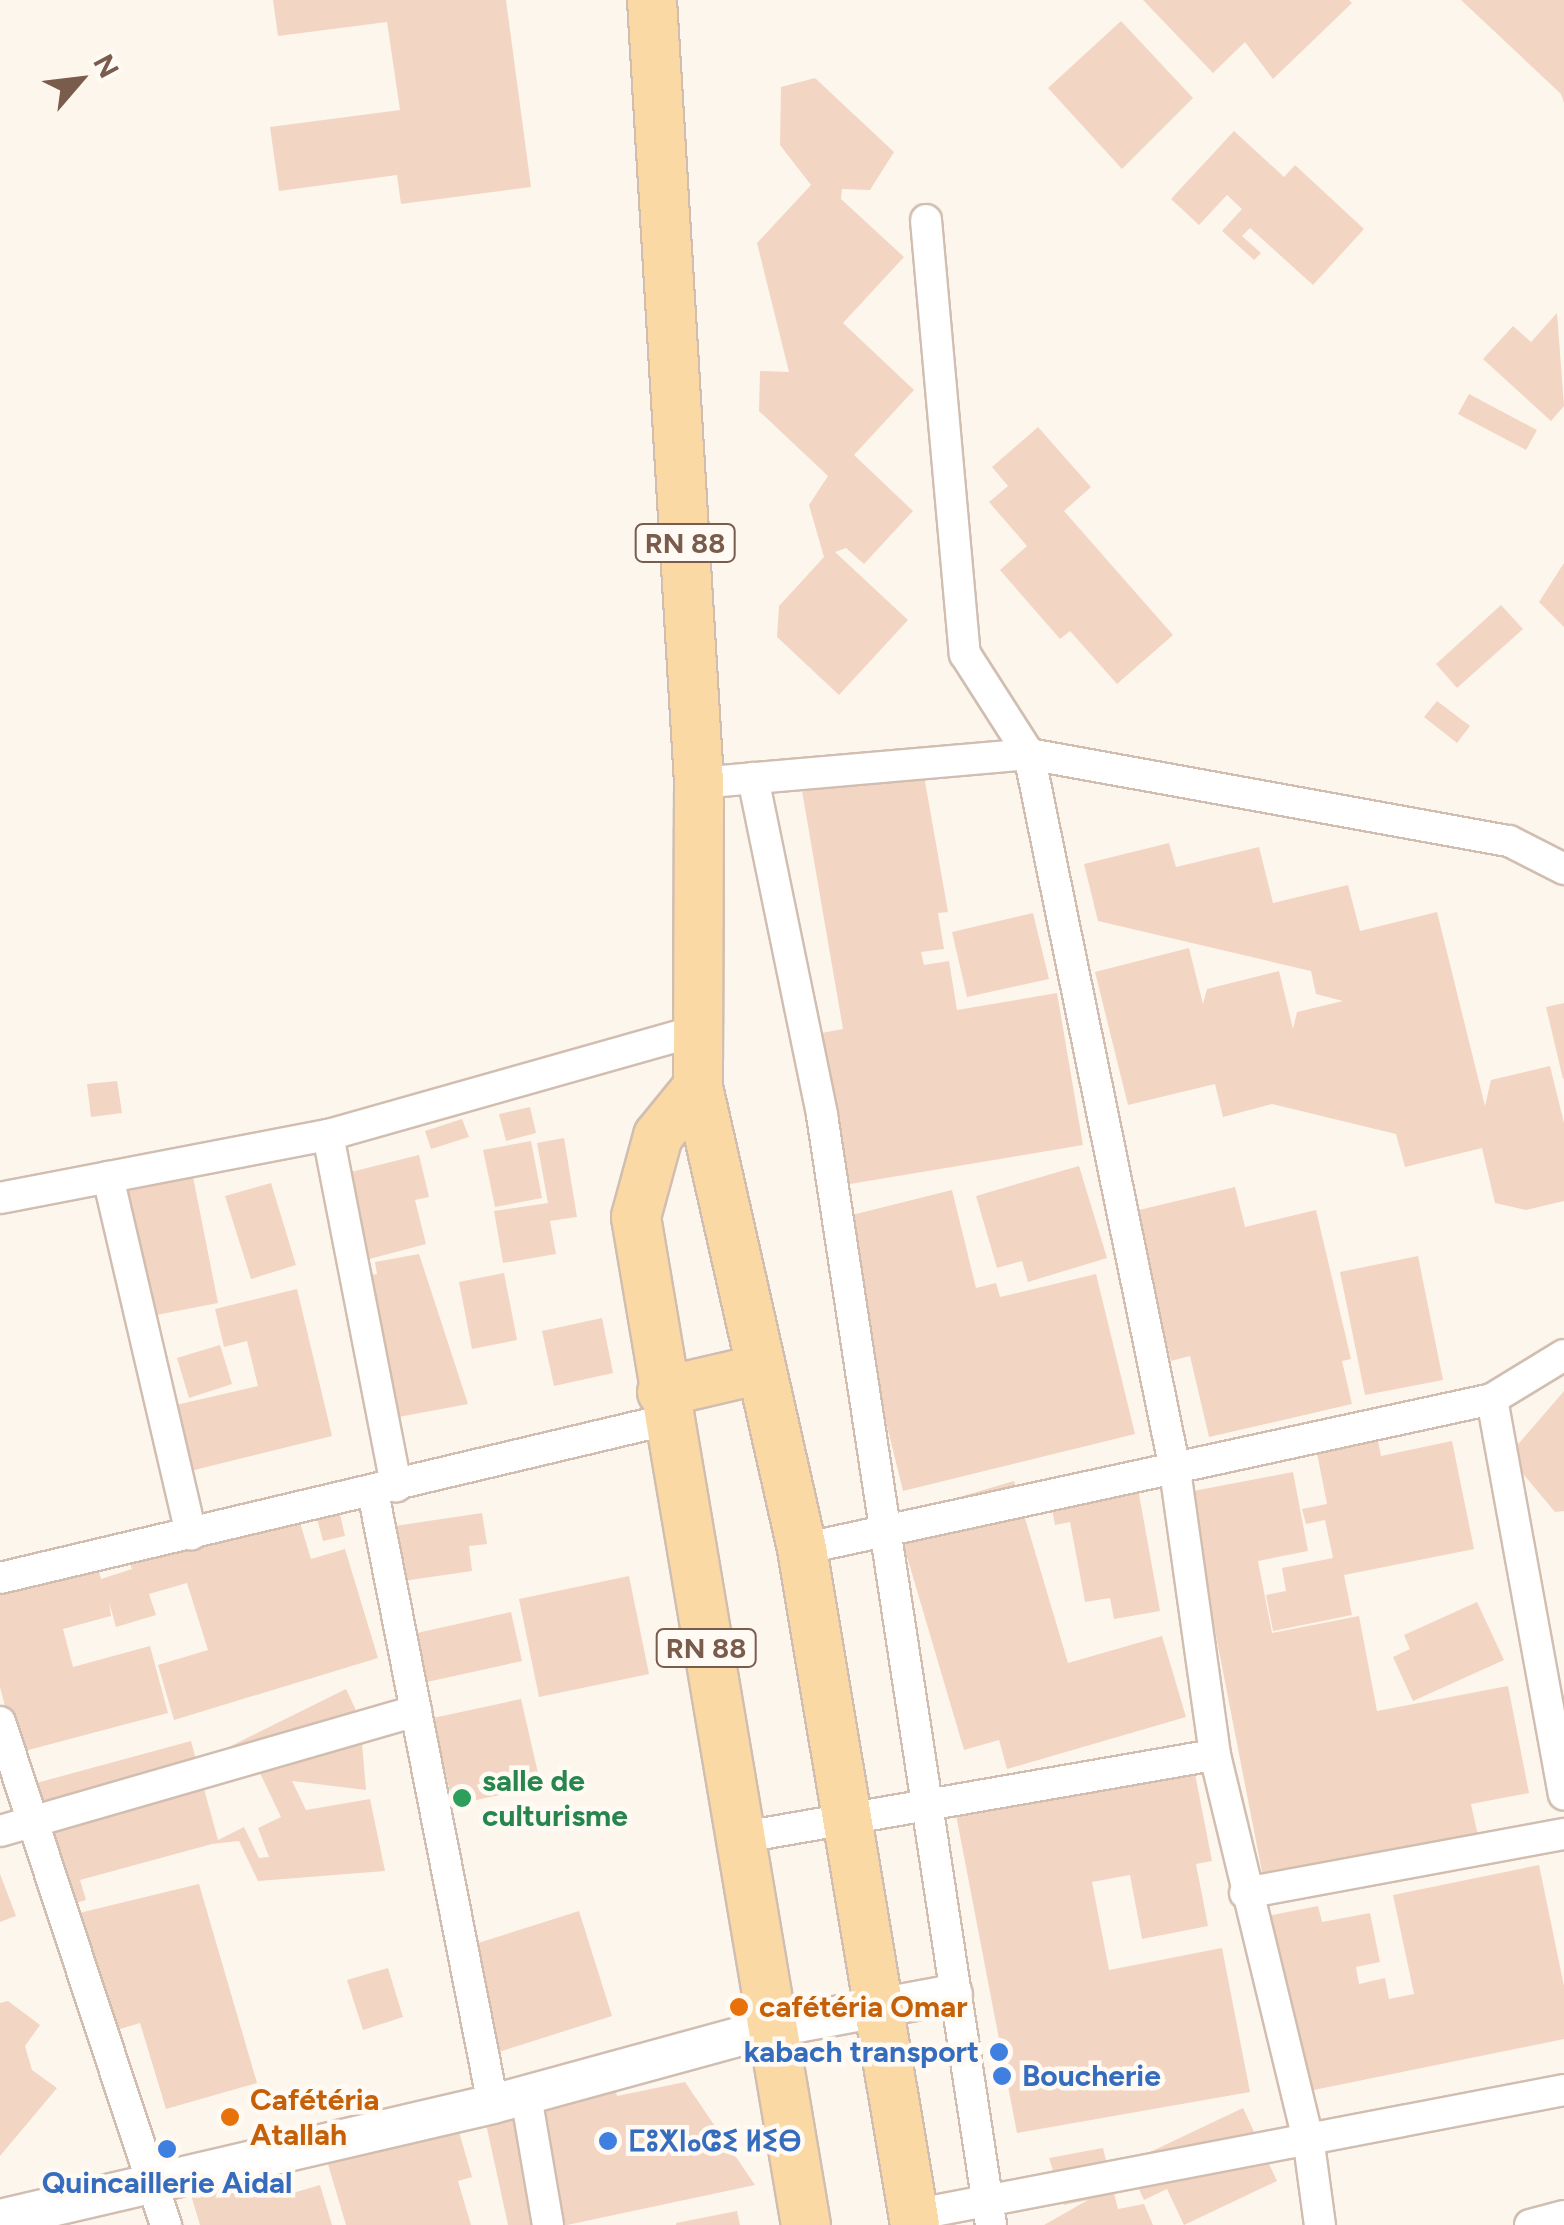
<!DOCTYPE html>
<html>
<head>
<meta charset="utf-8">
<style>
  body { margin:0 }
  #map { position:relative; width:1564px; height:2225px; overflow:hidden; background:#fdf6ec; font-family:Figtree,"Noto Sans Tifinagh",sans-serif }
  div>[style] { position:absolute }
  [style*='--x'] { left:calc(var(--x)*1px); top:calc(var(--y)*1px); width:calc(var(--w)*1px); rotate:calc(var(--a)*1deg) }
  .building>* { inset:0; background:#f3d5c3 }
  .roads { filter:drop-shadow(2px 0 #d1beb0) drop-shadow(-2px 0 #d1beb0) drop-shadow(0 2px #d1beb0) drop-shadow(0 -2px #d1beb0) }
  .minor>* { height:30px; margin:-15px; padding:0 15px; transform-origin:15px; border-radius:15px; background:#fff }
  .tertiary>* { height:38px; margin:-19px; padding:0 19px; transform-origin:19px; border-radius:19px; background:#fff }
  .primary>* { height:48px; margin:-24px; padding:0 24px; transform-origin:24px; border-radius:24px; background:#fbd9a5 }
  .dots>* { width:28px; height:28px; translate:-50% -50%; box-sizing:border-box; border:5px solid #fffaf3; border-radius:50% }
  span { translate:-50% -50%; white-space:nowrap; text-align:center; line-height:1.15; -webkit-text-stroke:9px #fffaf3; paint-order:stroke }
  .shield-label span { padding:2px 8px; background:#fffaf3; border:2px solid; border-radius:8px; -webkit-text-stroke-width:0 }
  .shield-label { font-size:28px; color:#7a5c4d; font-weight:700 }
  .leisure-label { font-size:30px; color:#27864d; font-weight:700 }
  .left { translate:0 -50%; text-align:left }
  .food-label { font-size:30px; color:#c56008; font-weight:700 }
  .shop-label { font-size:30px; color:#366cbe; font-weight:700 }
  .right { translate:-100% -50%; text-align:right }
  .north { position:absolute; left:30px; top:30px; width:100px; height:100px; -webkit-text-stroke:8px #fffaf3; paint-order:stroke; rotate:62deg; font-size:28px; font-weight:700; line-height:40px; text-align:center; color:#7a5c4d }
  .north::after { content:''; display:block; margin:auto; width:35px; height:45px; background:#7a5c4d; clip-path:polygon(50% 0,100% 100%,50% 72%,0 100%) }
</style>
</head>
<body>
<div id="map">
  <div class="building">
    <div style="clip-path:polygon(273px 0,506px 0,531px 187px,401px 204px,397px 175px,279px 191px,270px 127px,400px 110px,387px 22px,278px 36px)"></div>
    <div style="clip-path:polygon(1143px 0,1349px 0,1352px 3px,1273px 79px,1245px 42px,1213px 73px)"></div>
    <div style="clip-path:polygon(1461px 0,1564px 0,1564px 103px,1561px 94px)"></div>
    <div style="clip-path:polygon(1121px 21px,1193px 98px,1122px 169px,1048px 88px)"></div>
    <div style="clip-path:polygon(815px 78px,894px 152px,870px 190px,842px 189px,841px 199px,904px 257px,843px 323px,914px 390px,854px 455px,913px 511px,864px 564px,846px 548px,835px 552px,908px 620px,839px 695px,777px 637px,779px 606px,824px 557px,809px 505px,828px 476px,759px 411px,760px 371px,789px 372px,757px 243px,811px 185px,780px 145px,781px 87px)"></div>
    <div style="clip-path:polygon(1234px 131px,1284px 177px,1295px 165px,1364px 229px,1313px 285px,1250px 228px,1242px 236px,1261px 253px,1254px 260px,1222px 231px,1242px 209px,1227px 195px,1199px 225px,1171px 199px)"></div>
    <div style="clip-path:polygon(1557px 313px,1564px 406px,1551px 421px,1483px 359px,1513px 326px,1531px 342px)"></div>
    <div style="clip-path:polygon(1469px 394px,1537px 430px,1526px 450px,1458px 414px)"></div>
    <div style="clip-path:polygon(1038px 427px,1091px 487px,1064px 511px,1173px 635px,1117px 684px,1070px 631px,1060px 639px,1000px 570px,1027px 546px,989px 502px,1008px 486px,992px 467px)"></div>
    <div style="clip-path:polygon(1564px 563px,1564px 627px,1539px 602px)"></div>
    <div style="clip-path:polygon(1501px 605px,1523px 629px,1457px 688px,1436px 664px)"></div>
    <div style="clip-path:polygon(1437px 701px,1470px 726px,1457px 743px,1424px 717px)"></div>
    <div style="clip-path:polygon(923px 770px,948px 912px,938px 913px,944px 949px,921px 952px,924px 965px,949px 961px,957px 1010px,1057px 993px,1083px 1145px,832px 1187px,816px 1034px,843px 1029px,802px 791px)"></div>
    <div style="clip-path:polygon(1169px 843px,1176px 867px,1259px 847px,1273px 903px,1348px 885px,1360px 931px,1437px 912px,1485px 1106px,1491px 1080px,1550px 1066px,1564px 1123px,1564px 1201px,1526px 1210px,1495px 1203px,1482px 1148px,1405px 1167px,1396px 1134px,1272px 1104px,1223px 1117px,1215px 1084px,1128px 1105px,1095px 972px,1189px 948px,1203px 1004px,1207px 989px,1279px 971px,1293px 1029px,1297px 1012px,1343px 1001px,1316px 994px,1311px 971px,1098px 921px,1084px 864px)"></div>
    <div style="clip-path:polygon(1033px 913px,1049px 979px,967px 997px,952px 932px)"></div>
    <div style="clip-path:polygon(1564px 1003px,1564px 1079px,1563px 1079px,1546px 1007px)"></div>
    <div style="clip-path:polygon(117px 1081px,122px 1113px,91px 1117px,87px 1084px)"></div>
    <div style="clip-path:polygon(530px 1107px,536px 1133px,506px 1141px,499px 1114px)"></div>
    <div style="clip-path:polygon(462px 1119px,469px 1137px,431px 1149px,425px 1131px)"></div>
    <div style="clip-path:polygon(564px 1138px,577px 1217px,550px 1221px,556px 1254px,503px 1263px,494px 1211px,548px 1203px,537px 1143px)"></div>
    <div style="clip-path:polygon(531px 1141px,542px 1198px,495px 1207px,483px 1150px)"></div>
    <div style="clip-path:polygon(419px 1155px,429px 1197px,415px 1200px,426px 1244px,358px 1262px,335px 1176px)"></div>
    <div style="clip-path:polygon(1079px 1166px,1107px 1258px,1028px 1282px,1022px 1261px,997px 1268px,976px 1196px)"></div>
    <div style="clip-path:polygon(193px 1177px,218px 1303px,146px 1317px,122px 1191px)"></div>
    <div style="clip-path:polygon(271px 1183px,296px 1265px,251px 1279px,225px 1196px)"></div>
    <div style="clip-path:polygon(1235px 1187px,1245px 1227px,1316px 1210px,1351px 1359px,1342px 1361px,1352px 1404px,1209px 1437px,1190px 1356px,1171px 1361px,1135px 1211px)"></div>
    <div style="clip-path:polygon(952px 1190px,976px 1288px,996px 1283px,1000px 1297px,1096px 1274px,1135px 1434px,903px 1491px,836px 1219px)"></div>
    <div style="clip-path:polygon(419px 1254px,468px 1404px,388px 1419px,361px 1277px,377px 1274px,375px 1262px)"></div>
    <div style="clip-path:polygon(1418px 1256px,1443px 1380px,1365px 1395px,1340px 1272px)"></div>
    <div style="clip-path:polygon(504px 1273px,517px 1340px,472px 1349px,459px 1282px)"></div>
    <div style="clip-path:polygon(297px 1289px,332px 1436px,178px 1474px,163px 1408px,258px 1386px,247px 1341px,224px 1347px,215px 1309px)"></div>
    <div style="clip-path:polygon(602px 1318px,613px 1373px,554px 1386px,542px 1331px)"></div>
    <div style="clip-path:polygon(220px 1345px,232px 1384px,189px 1398px,177px 1358px)"></div>
    <div style="clip-path:polygon(1564px 1391px,1564px 1511px,1555px 1512px,1508px 1456px)"></div>
    <div style="clip-path:polygon(1377px 1436px,1381px 1456px,1452px 1441px,1474px 1549px,1344px 1575px,1352px 1615px,1273px 1631px,1266px 1595px,1286px 1591px,1282px 1568px,1333px 1558px,1325px 1520px,1306px 1524px,1302px 1509px,1327px 1504px,1316px 1448px)"></div>
    <div style="clip-path:polygon(1135px 1472px,1160px 1611px,1114px 1619px,1110px 1598px,1085px 1602px,1070px 1522px,1055px 1525px,1048px 1487px)"></div>
    <div style="clip-path:polygon(1293px 1472px,1308px 1551px,1258px 1561px,1272px 1633px,1359px 1616px,1377px 1711px,1508px 1686px,1529px 1793px,1471px 1804px,1478px 1836px,1263px 1877px,1188px 1492px)"></div>
    <div style="clip-path:polygon(1014px 1481px,1068px 1663px,1162px 1636px,1186px 1717px,1007px 1769px,999px 1740px,964px 1750px,895px 1516px)"></div>
    <div style="clip-path:polygon(292px 1496px,311px 1559px,345px 1549px,378px 1658px,174px 1720px,158px 1665px,208px 1650px,187px 1583px,149px 1594px,156px 1615px,116px 1627px,109px 1602px,111px 1616px,63px 1629px,73px 1667px,150px 1646px,168px 1713px,17px 1753px,0 1687px,0 1563px,90px 1539px,101px 1579px,132px 1569px,125px 1547px)"></div>
    <div style="clip-path:polygon(338px 1506px,345px 1536px,323px 1541px,315px 1511px)"></div>
    <div style="clip-path:polygon(482px 1513px,487px 1544px,469px 1546px,472px 1571px,396px 1582px,388px 1527px)"></div>
    <div style="clip-path:polygon(629px 1576px,649px 1674px,539px 1697px,519px 1599px)"></div>
    <div style="clip-path:polygon(1477px 1602px,1504px 1660px,1413px 1701px,1393px 1657px,1410px 1649px,1404px 1635px)"></div>
    <div style="clip-path:polygon(511px 1612px,522px 1661px,427px 1682px,417px 1633px)"></div>
    <div style="clip-path:polygon(346px 1689px,360px 1719px,366px 1790px,292px 1781px,306px 1810px,370px 1799px,385px 1871px,258px 1881px,239px 1841px,212px 1844px,80px 1880px,86px 1900px,62px 1907px,29px 1785px,191px 1741px,218px 1840px,244px 1827px,259px 1858px,269px 1857px,258px 1828px,281px 1817px,258px 1769px,243px 1770px,231px 1746px)"></div>
    <div style="clip-path:polygon(521px 1699px,541px 1786px,453px 1805px,433px 1718px)"></div>
    <div style="clip-path:polygon(1191px 1753px,1212px 1861px,1196px 1864px,1208px 1926px,1142px 1939px,1130px 1875px,1092px 1882px,1109px 1970px,1222px 1948px,1250px 2092px,1017px 2133px,953px 1799px)"></div>
    <div style="clip-path:polygon(1539px 1865px,1564px 1986px,1564px 2039px,1294px 2094px,1258px 1918px,1318px 1906px,1322px 1922px,1370px 1913px,1380px 1962px,1356px 1967px,1359px 1984px,1385px 1978px,1389px 1999px,1414px 1994px,1393px 1895px)"></div>
    <div style="clip-path:polygon(0 1874px,16px 1916px,0 1922px)"></div>
    <div style="clip-path:polygon(199px 1884px,257px 2083px,166px 2109px,140px 2023px,110px 2032px,75px 1914px)"></div>
    <div style="clip-path:polygon(579px 1911px,612px 2016px,486px 2056px,453px 1951px)"></div>
    <div style="clip-path:polygon(388px 1968px,403px 2017px,363px 2030px,347px 1980px)"></div>
    <div style="clip-path:polygon(8px 2001px,40px 2025px,25px 2046px,32px 2070px,57px 2088px,0 2156px,0 2003px)"></div>
    <div style="clip-path:polygon(609px 2060px,617px 2096px,685px 2082px,755px 2185px,567px 2225px,508px 2225px,478px 2087px)"></div>
    <div style="clip-path:polygon(449px 2097px,472px 2177px,458px 2181px,471px 2225px,346px 2225px,319px 2134px)"></div>
    <div style="clip-path:polygon(1243px 2108px,1277px 2181px,1184px 2225px,1167px 2189px,1144px 2200px,1127px 2163px)"></div>
    <div style="clip-path:polygon(260px 2143px,276px 2198px,320px 2185px,332px 2225px,200px 2225px,182px 2165px)"></div>
    <div style="clip-path:polygon(1103px 2148px,1118px 2209px,1144px 2204px,1153px 2225px,1044px 2225px,1088px 2200px,1064px 2205px,1049px 2158px)"></div>
    <div style="clip-path:polygon(737px 2211px,740px 2225px,676px 2225px,676px 2223px)"></div>
  </div>
  <div class="roads">
    <div class="minor">
      <div style="--x:926;--y:220;--w:436;--a:84.9"></div>
      <div style="--x:965;--y:654;--w:119;--a:57.4"></div>
      <div style="--x:1029;--y:754;--w:731;--a:78.47"></div>
      <div style="--x:1175;--y:1470;--w:288;--a:82"></div>
      <div style="--x:1215;--y:1755;--w:400;--a:76.4"></div>
      <div style="--x:1309;--y:2144;--w:82;--a:82.3"></div>
      <div style="--x:753;--y:778;--w:344;--a:78.4"></div>
      <div style="--x:822;--y:1115;--w:1123;--a:81.34"></div>
      <div style="--x:699;--y:783;--w:331;--a:-5"></div>
      <div style="--x:1029;--y:754;--w:488;--a:10.3"></div>
      <div style="--x:1509;--y:841;--w:62;--a:27"></div>
      <div style="--x:328;--y:1135;--w:358;--a:79"></div>
      <div style="--x:108;--y:1177;--w:367;--a:76.9"></div>
      <div style="--x:0;--y:1198;--w:334;--a:-10.9"></div>
      <div style="--x:328;--y:1135;--w:385;--a:-15.8"></div>
      <div style="--x:1492;--y:1399;--w:402;--a:79.7"></div>
      <div style="--x:373;--y:1492;--w:624;--a:78.91"></div>
      <div style="--x:802;--y:1549;--w:706;--a:-12.26"></div>
      <div style="--x:1492;--y:1399;--w:84;--a:-31.4"></div>
      <div style="--x:0;--y:1578;--w:684;--a:-13.35"></div>
      <div style="--x:0;--y:1722;--w:530;--a:71.74"></div>
      <div style="--x:0;--y:1831;--w:433;--a:-16.1"></div>
      <div style="--x:738;--y:1838;--w:484;--a:-9.9"></div>
      <div style="--x:1245;--y:1893;--w:324;--a:-10.5"></div>
      <div style="--x:526;--y:2096;--w:131;--a:80.3"></div>
      <div style="--x:913;--y:2215;--w:663;--a:-10.87"></div>
      <div style="--x:1530;--y:2225;--w:35;--a:-15"></div>
    </div>
    <div class="tertiary">
      <div style="--x:0;--y:2219;--w:506;--a:-13.13"></div>
      <div style="--x:493;--y:2104;--w:287;--a:-15.3"></div>
      <div style="--x:770;--y:2028;--w:186;--a:-10.5"></div>
    </div>
    <div class="primary">
      <div style="--x:652;--y:0;--w:784;--a:86.56"></div>
      <div style="--x:699;--y:783;--w:304;--a:90.2"></div>
      <div style="--x:698;--y:1087;--w:474;--a:77.3"></div>
      <div style="--x:802;--y:1549;--w:685;--a:80.51"></div>
      <div style="--x:698;--y:1087;--w:63;--a:129.2"></div>
      <div style="--x:658;--y:1136;--w:84;--a:105.2"></div>
      <div style="--x:636;--y:1217;--w:1022;--a:80.43"></div>
      <div style="--x:662;--y:1392;--w:102;--a:-13.1"></div>
    </div>
  </div>
  <div class="dots">
    <div style="left:462px;top:1798px;background:#2e9e5b"></div>
    <div style="left:739px;top:2007px;background:#e8710a"></div>
    <div style="left:999px;top:2052px;background:#3f7fe0"></div>
    <div style="left:1002px;top:2076px;background:#3f7fe0"></div>
    <div style="left:230px;top:2117px;background:#e8710a"></div>
    <div style="left:608px;top:2141px;background:#3f7fe0"></div>
    <div style="left:167px;top:2149px;background:#3f7fe0"></div>
  </div>
  <div class="shield-label">
    <span style="left:685px;top:543px">RN 88</span>
    <span style="left:706px;top:1648px">RN 88</span>
  </div>
  <div class="leisure-label">
    <span class="left" style="left:482px;top:1798px">salle de<br>culturisme</span>
  </div>
  <div class="food-label">
    <span class="left" style="left:759px;top:2007px">cafétéria Omar</span>
    <span class="left" style="left:250px;top:2117px">Cafétéria<br>Atallah</span>
  </div>
  <div class="shop-label">
    <span class="right" style="left:979px;top:2052px">kabach transport</span>
    <span class="left" style="left:1022px;top:2076px">Boucherie</span>
    <span class="left" style="left:628px;top:2141px">ⵎⵓⵅⵏⴰⵛⵉ ⵍⵉⴱ</span>
    <span style="left:167px;top:2183px">Quincaillerie Aidal</span>
  </div>
  <div class="north">N</div>
</div>
</body>
</html>
